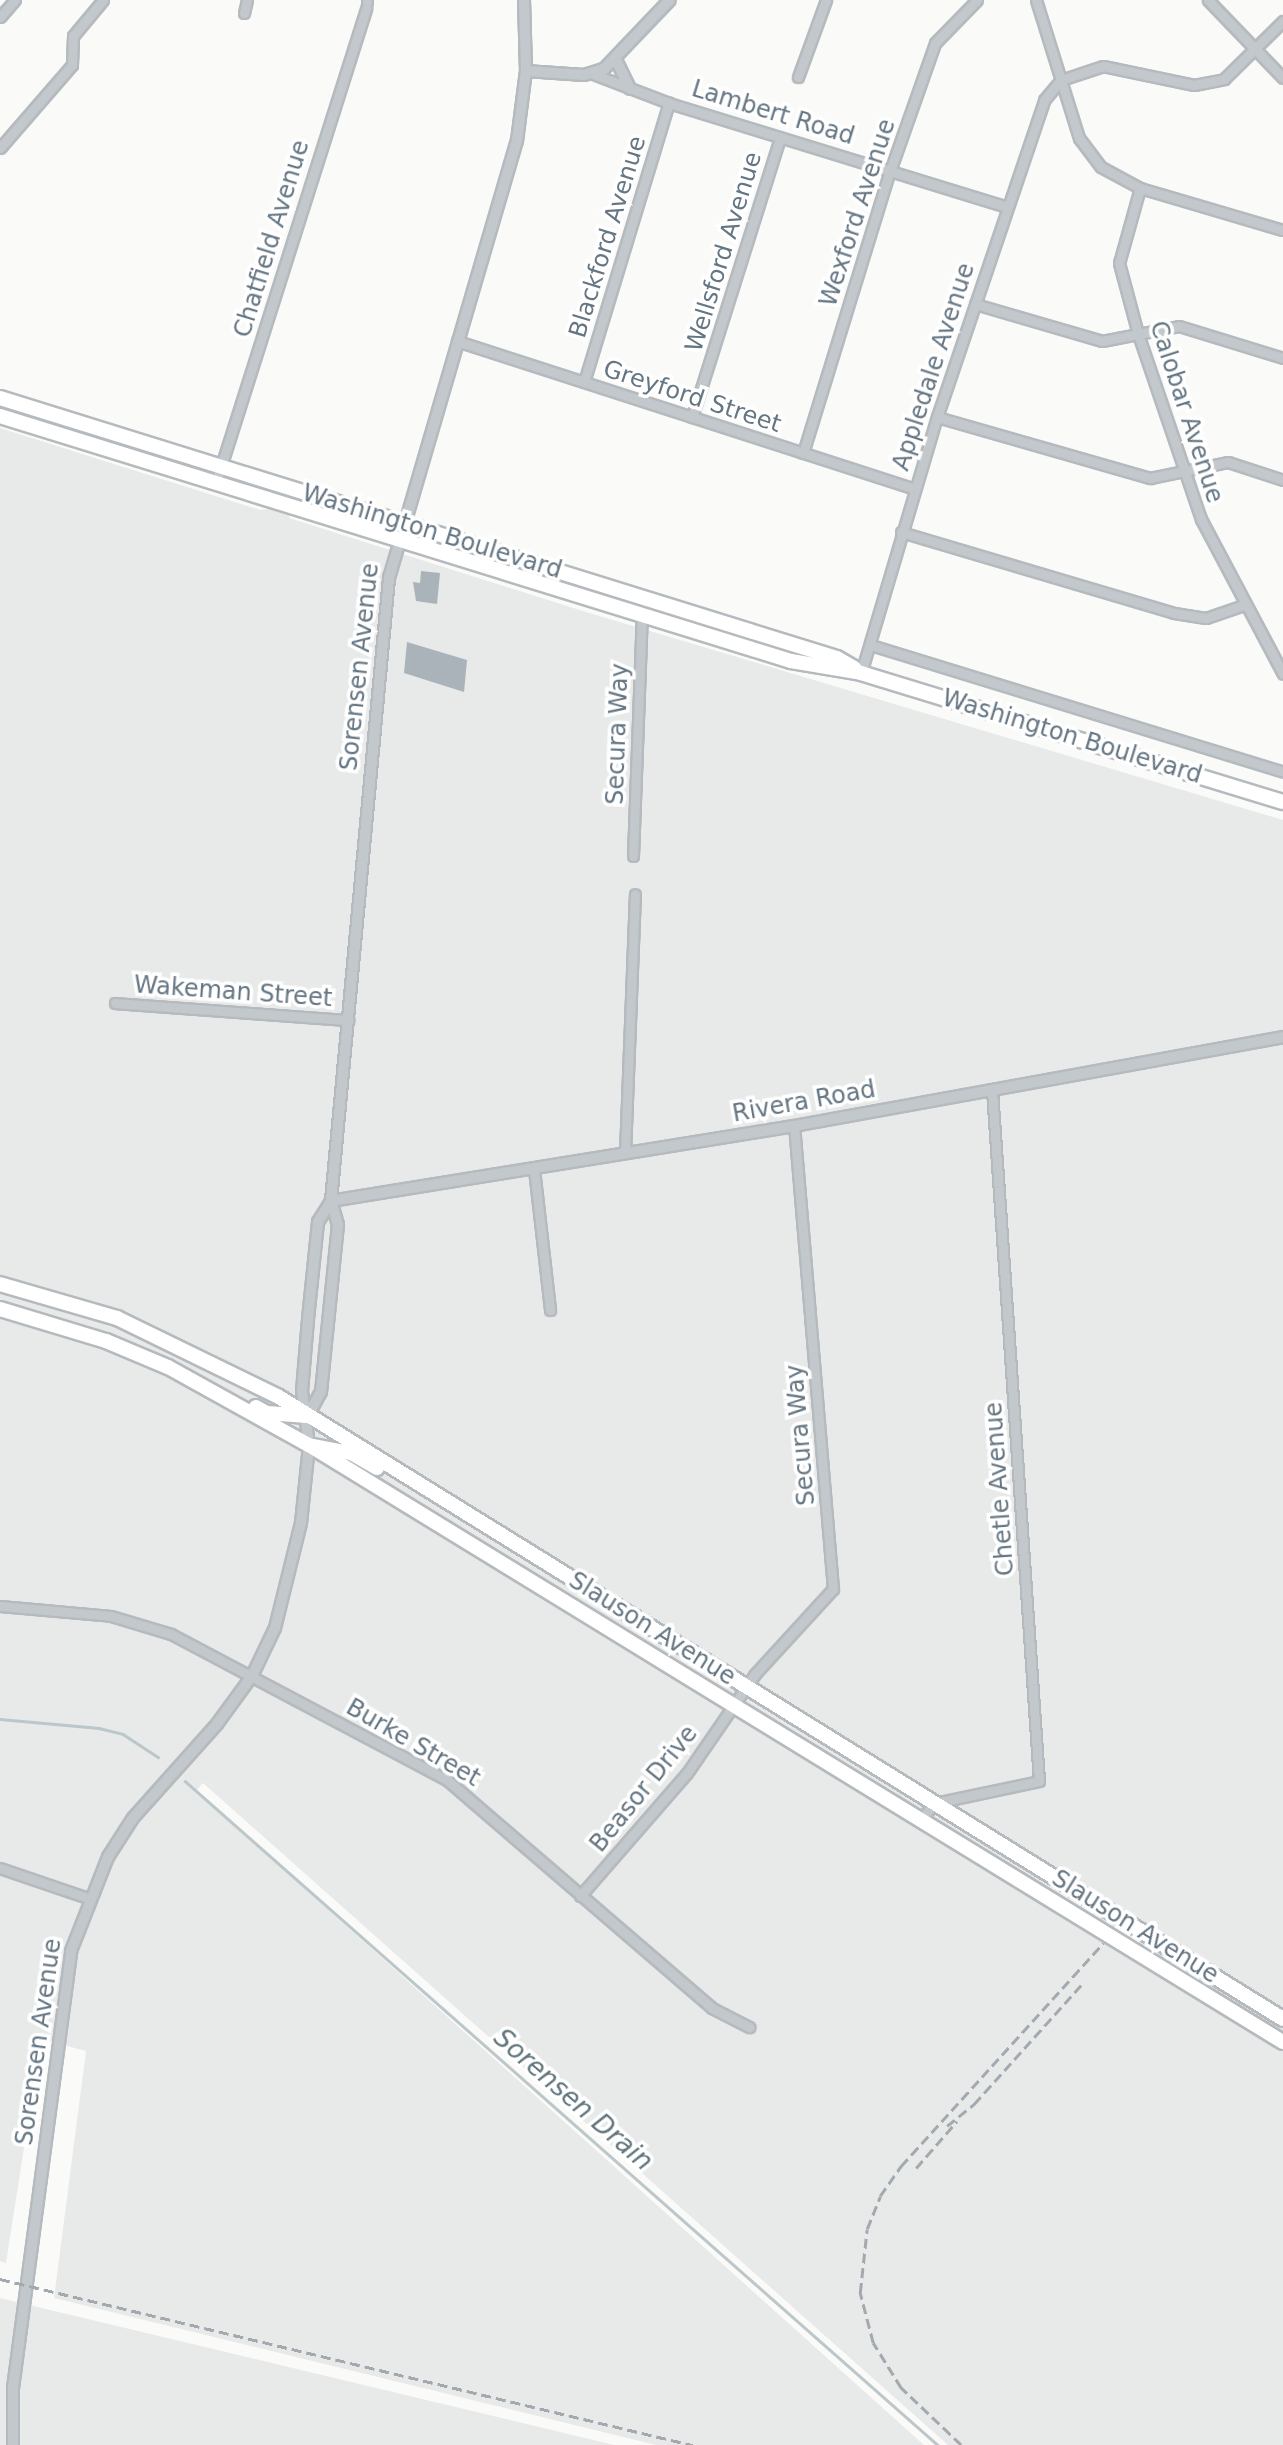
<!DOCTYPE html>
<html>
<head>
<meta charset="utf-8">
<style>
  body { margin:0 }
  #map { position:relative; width:1283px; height:2445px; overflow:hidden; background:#fafaf8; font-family:"DejaVu Sans",sans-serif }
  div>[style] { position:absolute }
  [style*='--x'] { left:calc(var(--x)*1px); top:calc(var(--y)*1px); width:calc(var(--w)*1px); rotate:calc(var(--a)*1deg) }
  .built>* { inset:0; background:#e8e9e9 }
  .stream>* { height:2.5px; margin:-1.25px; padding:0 1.25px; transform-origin:1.25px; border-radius:1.25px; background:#bbc7cb }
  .building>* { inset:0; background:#aab3b9 }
  .roads { filter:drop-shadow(2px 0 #b5babe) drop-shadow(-2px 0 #b5babe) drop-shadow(0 2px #b5babe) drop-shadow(0 -2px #b5babe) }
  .minor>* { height:9px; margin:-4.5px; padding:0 4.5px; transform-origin:4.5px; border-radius:4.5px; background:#c3c8cc }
  .tertiary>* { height:10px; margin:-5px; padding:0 5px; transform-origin:5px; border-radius:5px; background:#c3c8cc }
  .primary>* { height:14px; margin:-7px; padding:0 7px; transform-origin:7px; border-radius:7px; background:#fff }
  .rail>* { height:2.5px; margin-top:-1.25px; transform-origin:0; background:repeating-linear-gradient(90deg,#a2aab0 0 10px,transparent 0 15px) }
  span { translate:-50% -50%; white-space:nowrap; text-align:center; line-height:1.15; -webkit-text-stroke:7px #fff; paint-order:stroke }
  .street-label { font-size:24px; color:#657683 }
  .water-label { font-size:26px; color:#60757c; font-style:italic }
</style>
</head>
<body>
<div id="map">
  <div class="built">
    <div style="clip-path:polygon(0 428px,260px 510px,292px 506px,289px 518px,586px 612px,1283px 820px,1283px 2445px,948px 2445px,203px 1783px,196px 1791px,924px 2445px,656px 2445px,54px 2298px,86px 2051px,41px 2039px,6px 2263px,0 2261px)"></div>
    <div style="clip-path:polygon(0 2298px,614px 2445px,0 2445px)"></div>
  </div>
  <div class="stream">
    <div style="--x:0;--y:1719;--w:99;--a:5.2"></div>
    <div style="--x:99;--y:1728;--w:25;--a:14"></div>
    <div style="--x:123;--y:1734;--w:42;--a:33.3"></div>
    <div style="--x:185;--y:1781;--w:1004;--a:41.41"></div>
  </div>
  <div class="building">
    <div style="clip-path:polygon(421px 571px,440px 573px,437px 604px,416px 601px,413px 582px,420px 583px)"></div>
    <div style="clip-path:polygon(407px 642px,467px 660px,464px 692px,404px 673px)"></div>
  </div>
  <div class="roads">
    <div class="minor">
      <div style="--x:1036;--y:0;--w:145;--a:72.7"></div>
      <div style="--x:1079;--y:138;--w:36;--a:53"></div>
      <div style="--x:1101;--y:167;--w:44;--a:28.3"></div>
      <div style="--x:1140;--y:188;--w:149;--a:16.4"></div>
      <div style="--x:1208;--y:0;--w:108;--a:46.1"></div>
      <div style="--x:367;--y:2;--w:2;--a:-90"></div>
      <div style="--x:244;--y:13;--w:13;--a:-77"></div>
      <div style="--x:0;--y:17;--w:23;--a:-49"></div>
      <div style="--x:593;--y:74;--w:81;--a:20.9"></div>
      <div style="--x:669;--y:103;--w:354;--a:17.1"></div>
      <div style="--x:798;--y:77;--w:82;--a:-70"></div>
      <div style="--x:0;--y:148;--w:110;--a:-49.1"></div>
      <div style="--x:72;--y:65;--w:29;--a:-88"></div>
      <div style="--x:73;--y:36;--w:47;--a:-50.2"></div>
      <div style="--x:1140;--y:188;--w:78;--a:105.6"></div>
      <div style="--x:1119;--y:263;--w:73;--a:75"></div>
      <div style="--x:1138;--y:334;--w:195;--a:71.2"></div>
      <div style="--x:1201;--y:519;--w:175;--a:62.1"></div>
      <div style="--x:975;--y:304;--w:132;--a:16.2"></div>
      <div style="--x:1102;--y:341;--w:78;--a:-11"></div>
      <div style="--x:1179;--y:326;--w:109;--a:17.1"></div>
      <div style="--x:457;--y:341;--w:481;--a:17.9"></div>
      <div style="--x:584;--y:382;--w:292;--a:-73.1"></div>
      <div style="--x:692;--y:417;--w:293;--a:-72.5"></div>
      <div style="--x:937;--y:417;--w:222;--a:16"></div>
      <div style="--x:1150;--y:478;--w:80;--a:-11.6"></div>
      <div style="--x:1228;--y:462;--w:58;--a:18.1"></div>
      <div style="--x:803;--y:453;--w:295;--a:-72.9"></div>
      <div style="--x:890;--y:171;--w:136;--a:-70.6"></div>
      <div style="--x:935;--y:43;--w:60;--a:-45.7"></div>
      <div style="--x:216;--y:482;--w:497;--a:-72.4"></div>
      <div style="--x:901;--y:532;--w:285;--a:16.5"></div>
      <div style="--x:1174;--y:613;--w:32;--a:9"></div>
      <div style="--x:1206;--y:618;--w:40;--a:-18.9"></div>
      <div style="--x:871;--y:645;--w:431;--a:17.1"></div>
      <div style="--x:861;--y:673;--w:267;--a:-73.5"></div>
      <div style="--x:937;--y:417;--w:335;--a:-71.3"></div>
      <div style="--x:1044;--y:100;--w:26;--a:-50"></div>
      <div style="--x:1061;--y:80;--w:44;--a:-18.4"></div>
      <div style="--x:1103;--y:66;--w:93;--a:11.8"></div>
      <div style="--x:1194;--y:85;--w:31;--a:-11"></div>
      <div style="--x:1224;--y:79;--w:83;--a:-44.5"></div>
      <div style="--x:633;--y:856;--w:242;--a:-87.9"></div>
      <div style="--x:115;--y:1003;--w:234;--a:4.2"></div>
      <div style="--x:625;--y:1153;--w:259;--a:-87.8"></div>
      <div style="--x:534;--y:1169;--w:142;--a:83.5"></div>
      <div style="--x:0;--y:1606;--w:111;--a:5.1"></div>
      <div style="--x:111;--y:1616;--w:63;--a:16.7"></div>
      <div style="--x:171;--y:1634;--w:312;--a:27.9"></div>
      <div style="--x:447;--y:1780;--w:350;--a:40.7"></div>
      <div style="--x:712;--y:2008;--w:42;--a:27.2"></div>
      <div style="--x:921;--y:1819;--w:21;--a:-49"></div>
      <div style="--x:935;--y:1803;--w:106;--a:-11.9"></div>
      <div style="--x:1039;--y:1781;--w:694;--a:-93.89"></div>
      <div style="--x:0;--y:1868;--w:93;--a:18.8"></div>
      <div style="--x:580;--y:1896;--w:163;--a:-49"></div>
      <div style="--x:687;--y:1773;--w:120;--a:-55.5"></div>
      <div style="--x:755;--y:1674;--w:115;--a:-47.5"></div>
      <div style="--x:833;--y:1589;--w:465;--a:-94.8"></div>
    </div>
    <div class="tertiary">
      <div style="--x:616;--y:60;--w:32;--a:64"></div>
      <div style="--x:526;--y:71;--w:58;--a:3.9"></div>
      <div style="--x:584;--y:75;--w:21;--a:-17"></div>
      <div style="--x:604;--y:69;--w:95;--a:-46.3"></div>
      <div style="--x:331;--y:1201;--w:469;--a:-9.2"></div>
      <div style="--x:794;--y:1126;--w:497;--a:-10.3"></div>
      <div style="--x:308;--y:1416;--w:27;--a:-62"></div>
      <div style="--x:321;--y:1392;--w:168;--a:-84.2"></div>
      <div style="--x:338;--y:1225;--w:25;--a:-106"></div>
      <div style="--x:331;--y:1201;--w:626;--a:-84.68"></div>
      <div style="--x:389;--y:578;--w:455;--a:-73.7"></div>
      <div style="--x:517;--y:141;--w:71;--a:-82.7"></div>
      <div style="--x:526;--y:71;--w:71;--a:-91.6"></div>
      <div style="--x:13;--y:2445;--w:57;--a:-90"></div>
      <div style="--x:13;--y:2388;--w:441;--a:-82.4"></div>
      <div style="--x:71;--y:1951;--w:101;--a:-68.5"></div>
      <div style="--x:108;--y:1857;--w:46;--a:-57.3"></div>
      <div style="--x:133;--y:1818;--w:126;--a:-48.2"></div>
      <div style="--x:217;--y:1724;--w:59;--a:-53.9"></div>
      <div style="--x:252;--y:1676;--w:53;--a:-64.4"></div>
      <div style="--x:275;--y:1628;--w:108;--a:-76.1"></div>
      <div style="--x:301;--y:1523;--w:78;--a:-84.1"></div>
      <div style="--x:309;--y:1445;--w:54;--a:-97.4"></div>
      <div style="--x:302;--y:1391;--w:72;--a:-85.2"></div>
      <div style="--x:308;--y:1319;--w:98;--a:-84.1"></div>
      <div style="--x:318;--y:1222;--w:25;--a:-58"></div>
    </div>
    <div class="primary">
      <div style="--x:0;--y:398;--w:876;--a:17.26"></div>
      <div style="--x:837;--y:658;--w:20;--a:30"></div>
      <div style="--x:0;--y:416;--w:828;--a:17.21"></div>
      <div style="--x:791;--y:661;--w:71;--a:9.7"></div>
      <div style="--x:861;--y:673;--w:441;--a:17"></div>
      <div style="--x:0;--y:1284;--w:122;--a:16.2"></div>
      <div style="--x:117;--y:1318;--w:180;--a:26"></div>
      <div style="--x:279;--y:1397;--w:1181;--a:31.78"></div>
      <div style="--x:0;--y:1309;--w:111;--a:16.8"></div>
      <div style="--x:106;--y:1341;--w:67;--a:22.8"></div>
      <div style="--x:168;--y:1367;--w:161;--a:29"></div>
      <div style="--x:309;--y:1445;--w:1142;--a:31.51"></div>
      <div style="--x:256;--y:1407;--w:13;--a:29"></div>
      <div style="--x:267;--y:1413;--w:40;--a:4.3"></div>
      <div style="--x:314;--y:1446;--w:38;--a:11"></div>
      <div style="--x:351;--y:1453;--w:30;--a:30"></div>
    </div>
  </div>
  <div class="rail">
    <div style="--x:947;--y:2126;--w:35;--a:-39"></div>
    <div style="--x:974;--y:2104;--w:161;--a:-48"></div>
    <div style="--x:916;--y:2168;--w:62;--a:-48.9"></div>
    <div style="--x:0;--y:2279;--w:712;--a:13.49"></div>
    <div style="--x:961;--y:2445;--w:83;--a:-136.5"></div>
    <div style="--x:901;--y:2388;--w:53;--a:-121.9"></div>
    <div style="--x:873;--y:2343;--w:52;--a:-104.6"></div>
    <div style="--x:860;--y:2293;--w:64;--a:-83.8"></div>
    <div style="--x:867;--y:2229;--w:35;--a:-68"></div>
    <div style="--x:880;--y:2196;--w:37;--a:-55"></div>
    <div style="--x:901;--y:2166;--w:301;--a:-47.8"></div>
  </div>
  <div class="street-label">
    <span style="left:773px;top:113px;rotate:17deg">Lambert Road</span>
    <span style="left:858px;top:213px;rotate:-72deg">Wexford Avenue</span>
    <span style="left:608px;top:237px;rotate:-73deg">Blackford Avenue</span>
    <span style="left:272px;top:239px;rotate:-73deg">Chatfield Avenue</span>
    <span style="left:724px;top:252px;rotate:-73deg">Wellsford Avenue</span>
    <span style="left:934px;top:367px;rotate:-72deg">Appledale Avenue</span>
    <span style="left:692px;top:397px;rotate:18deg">Greyford Street</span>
    <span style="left:1186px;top:412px;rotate:72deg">Calobar Avenue</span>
    <span style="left:432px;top:532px;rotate:17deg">Washington Boulevard</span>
    <span style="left:360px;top:667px;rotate:-84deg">Sorensen Avenue</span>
    <span style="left:618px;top:734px;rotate:-88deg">Secura Way</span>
    <span style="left:1072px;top:737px;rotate:17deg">Washington Boulevard</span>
    <span style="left:233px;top:992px;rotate:4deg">Wakeman Street</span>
    <span style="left:804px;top:1102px;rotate:-10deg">Rivera Road</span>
    <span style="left:801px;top:1435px;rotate:-95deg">Secura Way</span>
    <span style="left:1000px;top:1489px;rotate:-94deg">Chetle Avenue</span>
    <span style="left:652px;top:1629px;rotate:32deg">Slauson Avenue</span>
    <span style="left:413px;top:1743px;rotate:30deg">Burke Street</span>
    <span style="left:644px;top:1789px;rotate:-51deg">Beasor Drive</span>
    <span style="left:1135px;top:1927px;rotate:32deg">Slauson Avenue</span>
    <span style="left:39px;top:2042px;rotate:-82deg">Sorensen Avenue</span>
  </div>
  <div class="water-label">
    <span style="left:573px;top:2100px;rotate:41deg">Sorensen Drain</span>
  </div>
</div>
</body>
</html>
